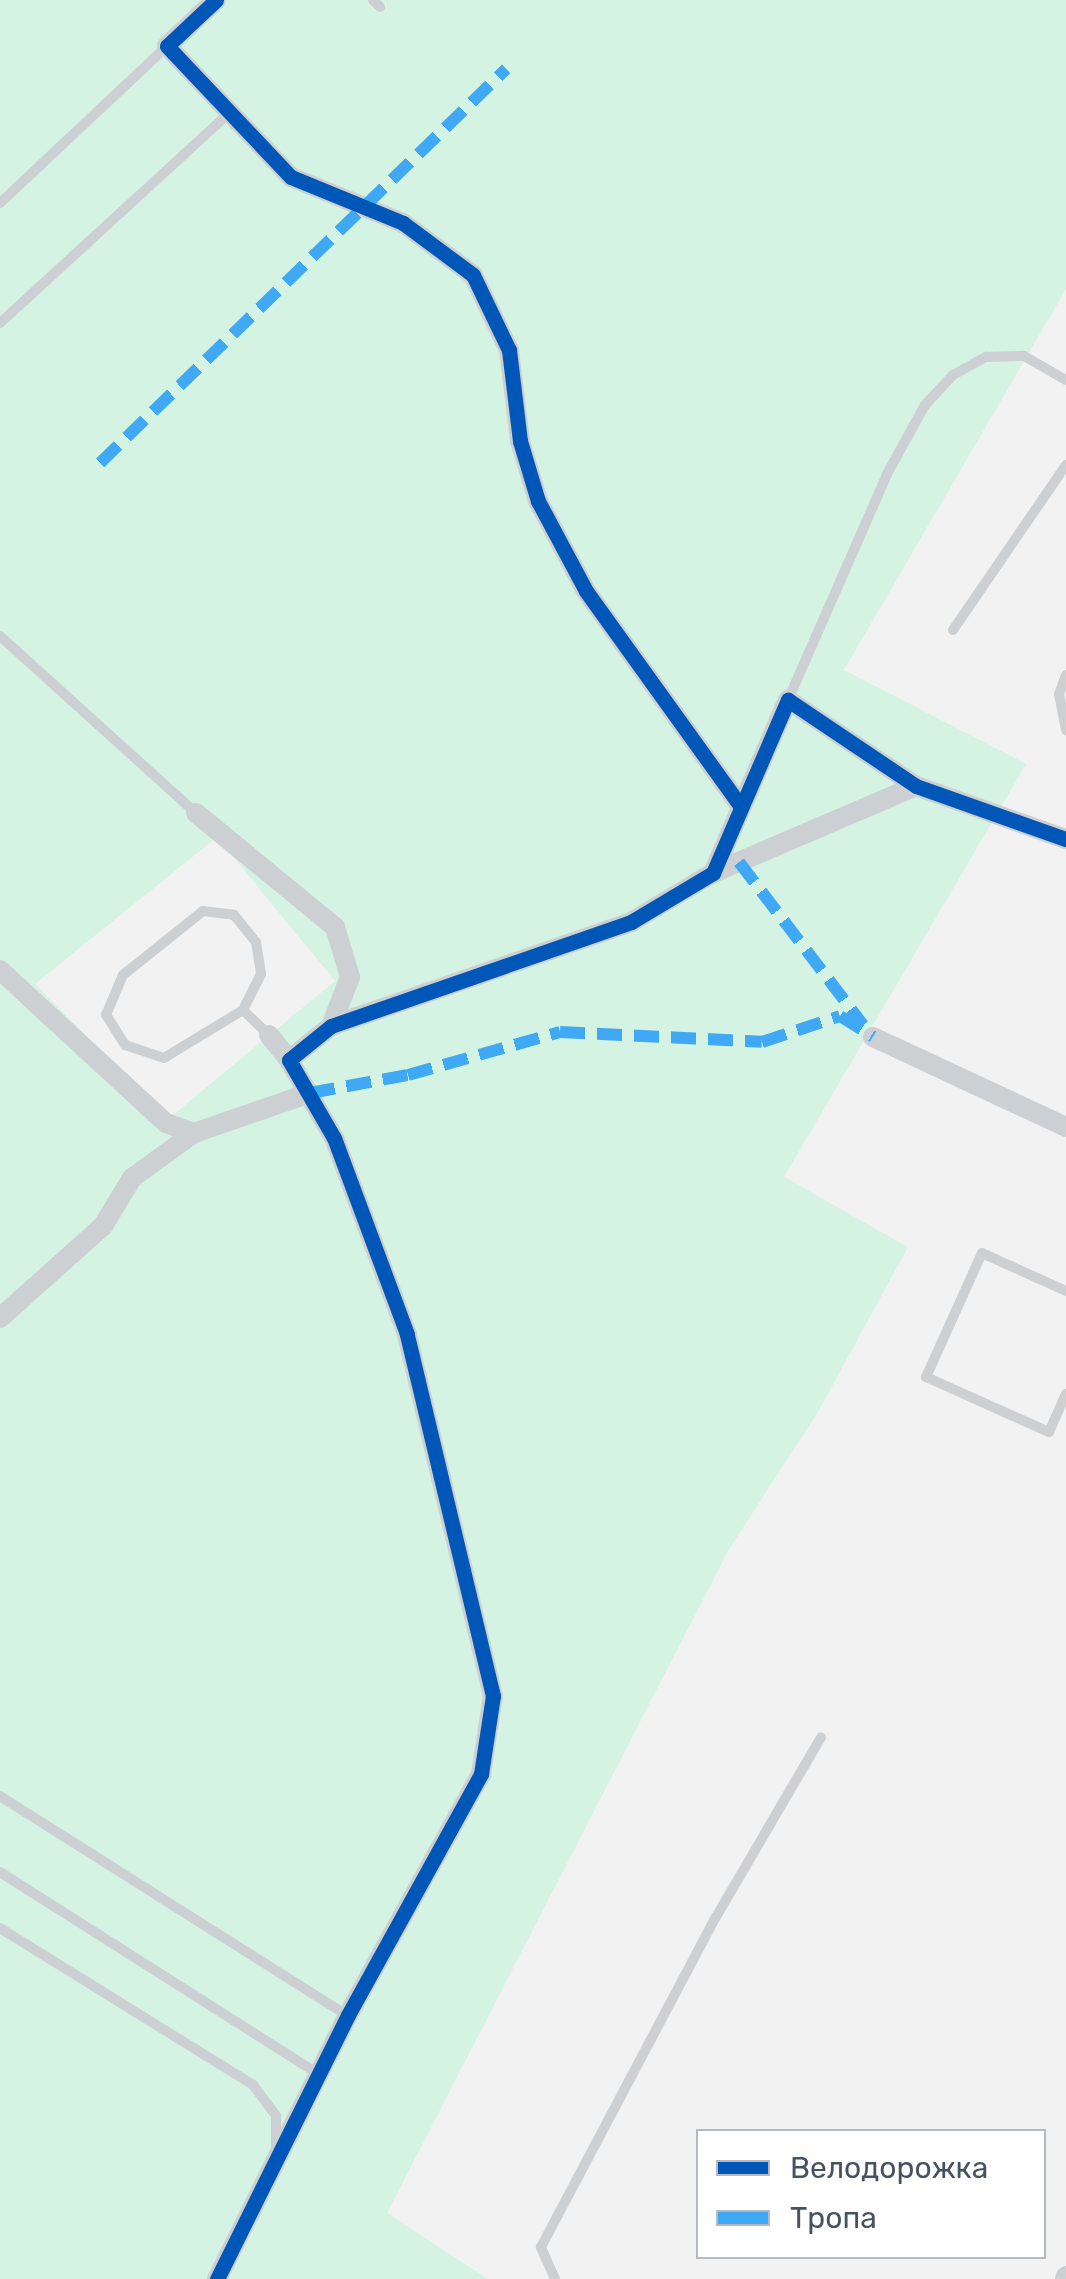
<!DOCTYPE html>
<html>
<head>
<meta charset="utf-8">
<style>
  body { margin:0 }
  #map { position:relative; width:1066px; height:2279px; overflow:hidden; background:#f2f2f2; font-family:Rubik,sans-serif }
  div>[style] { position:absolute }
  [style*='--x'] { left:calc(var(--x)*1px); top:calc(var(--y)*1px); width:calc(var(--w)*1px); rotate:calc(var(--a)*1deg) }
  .green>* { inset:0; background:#d4f3e3 }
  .service>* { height:10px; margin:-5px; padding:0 5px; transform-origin:5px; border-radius:5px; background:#cdd0d3 }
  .minor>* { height:20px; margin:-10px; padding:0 10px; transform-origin:10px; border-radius:10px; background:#cdd0d3 }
  .quiet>* { height:12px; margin-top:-6px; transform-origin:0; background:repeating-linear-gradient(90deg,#3fa9f5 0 25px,transparent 0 37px) }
  .cycleway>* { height:15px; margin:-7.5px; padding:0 7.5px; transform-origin:7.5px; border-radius:7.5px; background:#0057b8 }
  span { translate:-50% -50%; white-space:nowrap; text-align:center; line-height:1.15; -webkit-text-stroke:10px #fff; paint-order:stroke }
  .legend { position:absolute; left:696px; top:2129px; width:350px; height:130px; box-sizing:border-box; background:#fff; border:2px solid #b5bac0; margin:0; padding:12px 18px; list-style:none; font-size:30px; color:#475261 }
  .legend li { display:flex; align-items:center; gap:20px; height:50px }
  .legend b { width:50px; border:2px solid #b5bac0 }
</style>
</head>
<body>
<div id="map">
  <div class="green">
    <div style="clip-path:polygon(evenodd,0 0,1066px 0,1066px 289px,844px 670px,1026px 764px,784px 1177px,908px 1247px,819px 1410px,728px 1551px,387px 2213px,488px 2279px,0 2279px,0 0,217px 837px,335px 981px,168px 1119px,35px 984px,217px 837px)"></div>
  </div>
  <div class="service">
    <div style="--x:373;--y:0;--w:10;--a:45"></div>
    <div style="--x:0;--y:203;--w:229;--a:-43.2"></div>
    <div style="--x:0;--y:323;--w:311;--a:-42.5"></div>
    <div style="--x:953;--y:630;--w:200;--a:-55.6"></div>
    <div style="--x:0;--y:636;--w:264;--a:42.1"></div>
    <div style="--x:1066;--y:675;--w:20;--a:110"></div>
    <div style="--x:1059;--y:694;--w:37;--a:79"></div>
    <div style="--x:788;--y:700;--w:247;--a:-66.3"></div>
    <div style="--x:887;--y:474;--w:79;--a:-61.2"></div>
    <div style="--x:925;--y:405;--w:41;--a:-47"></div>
    <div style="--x:953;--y:375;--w:38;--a:-29"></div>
    <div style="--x:986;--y:357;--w:38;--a:-2"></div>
    <div style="--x:1024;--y:356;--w:48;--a:29.7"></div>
    <div style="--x:203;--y:911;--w:31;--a:7"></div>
    <div style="--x:234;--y:915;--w:35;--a:51"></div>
    <div style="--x:256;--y:942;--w:32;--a:81"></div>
    <div style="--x:261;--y:974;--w:40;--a:116.6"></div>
    <div style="--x:243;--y:1010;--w:92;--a:148.7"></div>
    <div style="--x:164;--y:1058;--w:41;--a:-161.6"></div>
    <div style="--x:125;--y:1045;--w:36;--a:-122"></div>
    <div style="--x:106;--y:1015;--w:43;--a:-67"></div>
    <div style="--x:123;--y:975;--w:102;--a:-38.7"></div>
    <div style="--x:243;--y:1010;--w:36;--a:44"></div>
    <div style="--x:1066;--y:1291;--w:92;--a:-155.7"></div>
    <div style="--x:982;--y:1253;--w:136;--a:114.3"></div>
    <div style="--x:926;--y:1377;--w:135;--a:24.1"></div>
    <div style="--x:1049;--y:1432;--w:42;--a:-65.9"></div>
    <div style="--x:0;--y:1796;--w:410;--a:32.3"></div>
    <div style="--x:0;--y:1872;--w:377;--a:32.4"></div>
    <div style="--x:0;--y:1928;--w:298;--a:31.8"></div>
    <div style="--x:253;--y:2085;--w:39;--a:53"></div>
    <div style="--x:276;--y:2116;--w:33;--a:90"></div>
    <div style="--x:555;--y:2279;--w:35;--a:-114"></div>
    <div style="--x:541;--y:2247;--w:374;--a:-62.1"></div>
    <div style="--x:716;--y:1917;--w:208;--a:-59.7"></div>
  </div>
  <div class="minor">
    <div style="--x:216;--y:0;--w:67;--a:136.8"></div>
    <div style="--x:167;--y:46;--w:180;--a:46.6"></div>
    <div style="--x:291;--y:177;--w:121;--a:22.3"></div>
    <div style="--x:403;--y:223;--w:87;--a:36.6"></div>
    <div style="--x:473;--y:275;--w:83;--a:64.4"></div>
    <div style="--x:509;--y:350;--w:92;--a:83.1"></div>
    <div style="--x:520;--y:441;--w:63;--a:73.3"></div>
    <div style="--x:538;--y:501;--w:102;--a:61.9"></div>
    <div style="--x:586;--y:591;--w:264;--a:54.3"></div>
    <div style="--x:196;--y:813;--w:180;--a:39.4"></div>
    <div style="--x:335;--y:927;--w:52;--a:73.3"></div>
    <div style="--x:350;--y:977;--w:53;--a:111.2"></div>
    <div style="--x:713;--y:873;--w:221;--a:-23.2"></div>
    <div style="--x:0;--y:970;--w:226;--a:42.7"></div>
    <div style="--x:166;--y:1123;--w:30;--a:20"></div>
    <div style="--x:194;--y:1133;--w:123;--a:-19"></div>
    <div style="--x:269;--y:1035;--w:32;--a:51"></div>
    <div style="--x:873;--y:1037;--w:213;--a:25"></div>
    <div style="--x:0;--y:1318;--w:138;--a:-41.8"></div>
    <div style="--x:103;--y:1226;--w:56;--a:-58.9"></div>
    <div style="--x:132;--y:1178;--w:77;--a:-36"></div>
    <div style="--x:217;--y:2279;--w:295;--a:-63.6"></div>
    <div style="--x:348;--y:2015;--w:275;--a:-61.1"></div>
    <div style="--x:481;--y:1774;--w:79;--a:-81.3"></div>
    <div style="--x:493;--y:1696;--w:372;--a:-103.4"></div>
    <div style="--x:407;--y:1334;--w:209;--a:-110.4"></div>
    <div style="--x:334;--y:1138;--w:90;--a:-120"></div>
    <div style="--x:289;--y:1060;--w:54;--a:-39"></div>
    <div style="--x:331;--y:1026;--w:318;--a:-19.1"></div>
    <div style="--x:631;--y:922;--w:96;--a:-30.9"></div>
    <div style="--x:713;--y:873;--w:189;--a:-66.6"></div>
    <div style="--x:788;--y:700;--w:154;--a:33.9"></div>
    <div style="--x:916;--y:786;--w:159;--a:19.5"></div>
    <div style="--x:1065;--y:2279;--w:3;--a:-72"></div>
  </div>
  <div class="quiet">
    <div style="--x:100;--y:463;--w:566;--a:-44.14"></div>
    <div style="--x:739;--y:862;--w:205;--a:52.7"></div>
    <div style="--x:310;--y:1093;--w:100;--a:-10.4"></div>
    <div style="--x:408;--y:1075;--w:158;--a:-15.8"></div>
    <div style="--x:560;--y:1032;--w:202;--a:2.8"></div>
    <div style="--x:762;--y:1042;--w:82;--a:-18.4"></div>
    <div style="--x:840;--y:1016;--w:39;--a:32"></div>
  </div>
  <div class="cycleway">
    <div style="--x:216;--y:0;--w:67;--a:136.8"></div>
    <div style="--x:167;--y:46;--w:180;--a:46.6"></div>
    <div style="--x:291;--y:177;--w:121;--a:22.3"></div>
    <div style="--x:403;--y:223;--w:87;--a:36.6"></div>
    <div style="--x:473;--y:275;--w:83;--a:64.4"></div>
    <div style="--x:509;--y:350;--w:92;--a:83.1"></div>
    <div style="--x:520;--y:441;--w:63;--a:73.3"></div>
    <div style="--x:538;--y:501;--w:102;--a:61.9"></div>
    <div style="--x:586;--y:591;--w:264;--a:54.3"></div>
    <div style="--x:217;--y:2279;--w:295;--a:-63.6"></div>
    <div style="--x:348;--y:2015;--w:275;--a:-61.1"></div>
    <div style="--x:481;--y:1774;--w:79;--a:-81.3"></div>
    <div style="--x:493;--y:1696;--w:372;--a:-103.4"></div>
    <div style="--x:407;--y:1334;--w:209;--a:-110.4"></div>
    <div style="--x:334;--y:1138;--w:90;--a:-120"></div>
    <div style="--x:289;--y:1060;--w:54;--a:-39"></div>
    <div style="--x:331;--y:1026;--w:318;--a:-19.1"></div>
    <div style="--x:631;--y:922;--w:96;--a:-30.9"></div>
    <div style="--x:713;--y:873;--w:189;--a:-66.6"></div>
    <div style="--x:788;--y:700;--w:154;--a:33.9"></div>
    <div style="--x:916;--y:786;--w:159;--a:19.5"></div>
  </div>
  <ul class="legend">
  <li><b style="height:12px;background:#0057b8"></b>Велодорожка</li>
  <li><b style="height:12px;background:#3fa9f5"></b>Тропа</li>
  </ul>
</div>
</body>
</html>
